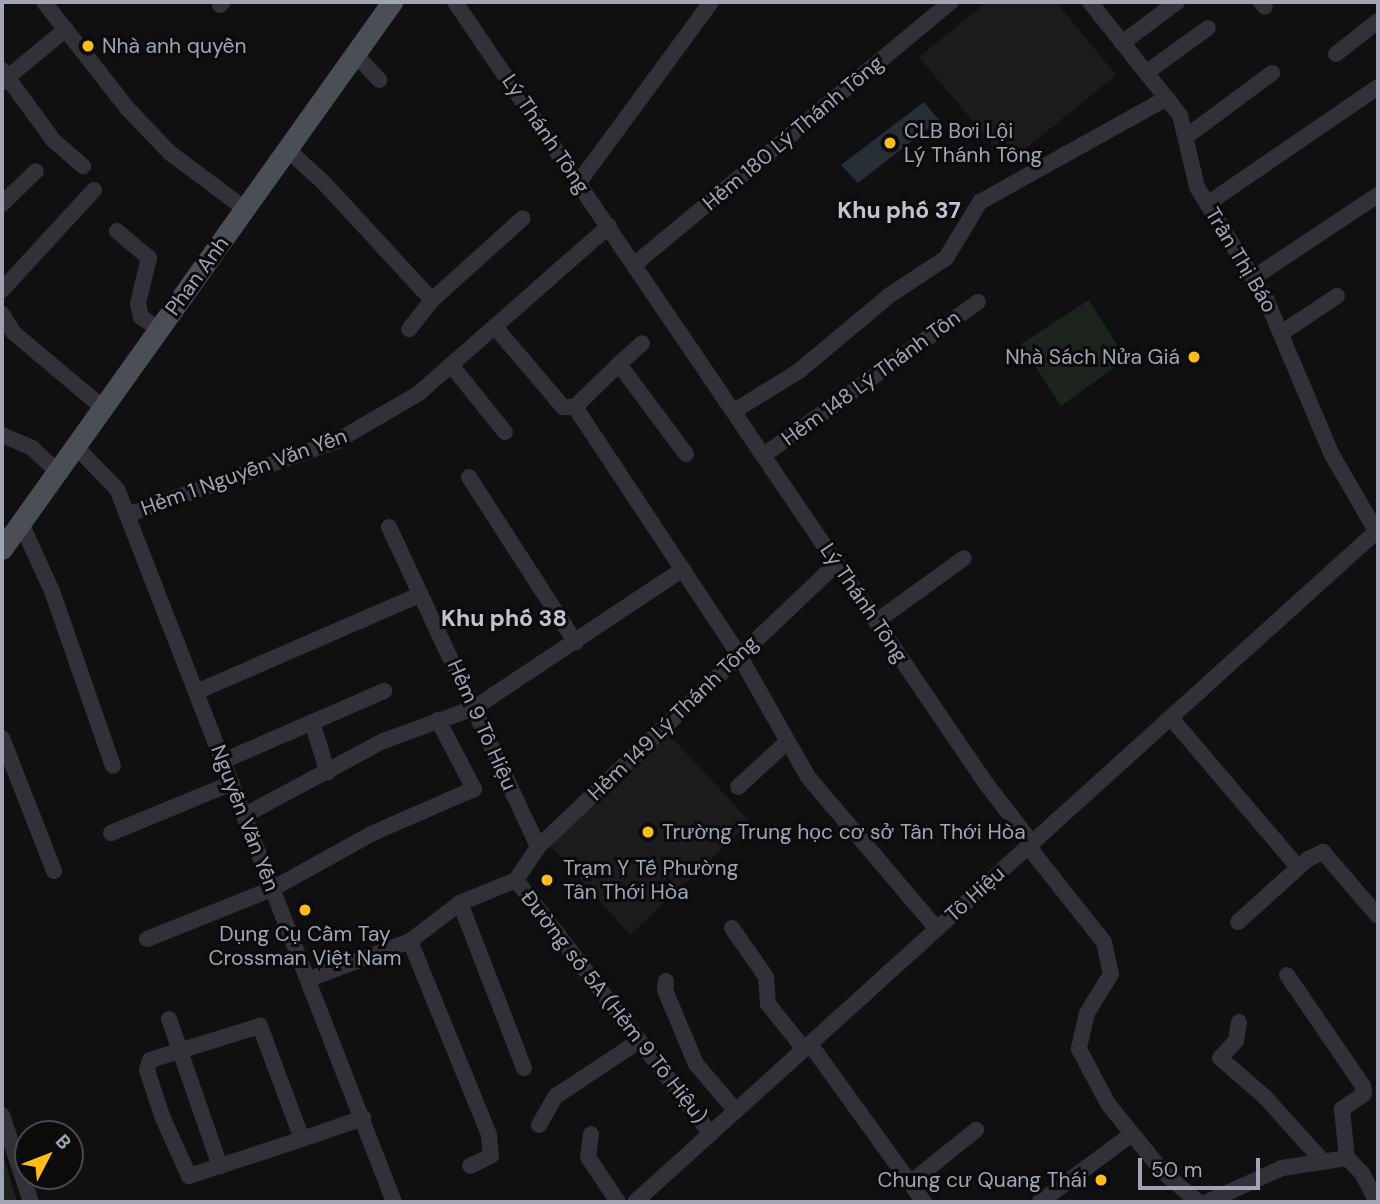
<!DOCTYPE html>
<html>
<head>
<meta charset="utf-8">
<style>
  body { margin:0 }
  #map { position:relative; width:1380px; height:1204px; overflow:hidden; background:#101012; font-family:"DM Sans",sans-serif }
  div>[style] { position:absolute }
  [style*='--x'] { left:calc(var(--x)*1px); top:calc(var(--y)*1px); width:calc(var(--w)*1px); rotate:calc(var(--a)*1deg) }
  .built>* { inset:0; background:#1c1c1f }
  .green>* { inset:0; background:#1c241d }
  .water>* { inset:0; background:#262e36 }
  .minor>* { height:16px; margin:-8px; padding:0 8px; transform-origin:8px; border-radius:8px; background:#313137 }
  .major>* { height:21px; margin:-10.5px; padding:0 10.5px; transform-origin:10.5px; border-radius:10.5px; background:#4c4e56 }
  .dots>* { width:19px; height:19px; translate:-50% -50%; box-sizing:border-box; border:4px solid #0b0b0c; border-radius:50% }
  span { translate:-50% -50%; white-space:nowrap; text-align:center; line-height:1.15; -webkit-text-stroke:6px #0b0b0c; paint-order:stroke }
  .poi-label { font-size:21px; color:#a0a5b4 }
  .left { translate:0 -50%; text-align:left }
  .right { translate:-100% -50%; text-align:right }
  .street-label { font-size:21px; color:#a0a5b4 }
  .neighbourhood-label { font-size:23px; color:#c1c4cf; font-weight:700 }
  .frame { position:absolute; inset:0; border:4px solid #a0a5b4; pointer-events:none }
  .north { position:absolute; left:14px; top:1120px; width:70px; height:70px; box-sizing:border-box; background:#0b0b0c; border:2px solid #47494f; border-radius:50%; rotate:48deg; font-size:19px; font-weight:700; line-height:28px; text-align:center; color:#a0a5b4 }
  .north::after { content:''; display:block; margin:auto; width:24px; height:32px; background:#ffbd1a; clip-path:polygon(50% 0,100% 100%,50% 72%,0 100%) }
  .scale { position:absolute; left:1138px; top:1158px; width:122px; height:32px; box-sizing:border-box; border:4px solid #a0a5b4; border-top:0; padding-left:9px; font-size:21px; line-height:24px; white-space:nowrap; color:#a0a5b4; -webkit-text-stroke:5px #0b0b0c; paint-order:stroke }
</style>
</head>
<body>
<div id="map">
  <div class="built">
    <div style="clip-path:polygon(987px 2px,1056px 2px,1116px 75px,1008px 163px,919px 57px)"></div>
    <div style="clip-path:polygon(666px 731px,750px 822px,630px 935px,546px 841px)"></div>
  </div>
  <div class="green">
    <div style="clip-path:polygon(1089px 300px,1126px 359px,1061px 406px,1021px 344px)"></div>
    <div style="clip-path:polygon(2px 1152px,17px 1202px,2px 1202px)"></div>
  </div>
  <div class="water">
    <div style="clip-path:polygon(924px 102px,939px 120px,858px 183px,841px 165px)"></div>
  </div>
  <div class="minor">
    <div style="--x:44;--y:2;--w:135;--a:51.9"></div>
    <div style="--x:127;--y:108;--w:62;--a:46.3"></div>
    <div style="--x:170;--y:153;--w:94;--a:36.7"></div>
    <div style="--x:455;--y:2;--w:947;--a:55.81"></div>
    <div style="--x:987;--y:785;--w:62;--a:52.2"></div>
    <div style="--x:1025;--y:834;--w:23;--a:65"></div>
    <div style="--x:1035;--y:855;--w:111;--a:51.6"></div>
    <div style="--x:1104;--y:942;--w:33;--a:78"></div>
    <div style="--x:1111;--y:974;--w:46;--a:121.6"></div>
    <div style="--x:1087;--y:1013;--w:37;--a:103"></div>
    <div style="--x:1079;--y:1049;--w:62;--a:62.2"></div>
    <div style="--x:1108;--y:1104;--w:87;--a:51"></div>
    <div style="--x:1163;--y:1172;--w:46;--a:40.6"></div>
    <div style="--x:1090;--y:2;--w:144;--a:51.5"></div>
    <div style="--x:1180;--y:115;--w:74;--a:76.7"></div>
    <div style="--x:1197;--y:187;--w:132;--a:58.4"></div>
    <div style="--x:1266;--y:299;--w:169;--a:67.1"></div>
    <div style="--x:1332;--y:455;--w:91;--a:59.8"></div>
    <div style="--x:1261;--y:2;--w:6;--a:51"></div>
    <div style="--x:220;--y:5;--w:4;--a:-45"></div>
    <div style="--x:1122;--y:43;--w:69;--a:-36.7"></div>
    <div style="--x:354;--y:53;--w:37;--a:47"></div>
    <div style="--x:1336;--y:54;--w:53;--a:-38.2"></div>
    <div style="--x:2;--y:70;--w:87;--a:53.9"></div>
    <div style="--x:53;--y:140;--w:40;--a:41"></div>
    <div style="--x:1147;--y:72;--w:75;--a:-35.8"></div>
    <div style="--x:2;--y:82;--w:83;--a:-39.6"></div>
    <div style="--x:1187;--y:136;--w:106;--a:-36.5"></div>
    <div style="--x:287;--y:149;--w:50;--a:42.6"></div>
    <div style="--x:324;--y:183;--w:159;--a:47.3"></div>
    <div style="--x:432;--y:300;--w:37;--a:128"></div>
    <div style="--x:579;--y:182;--w:223;--a:-53.7"></div>
    <div style="--x:2;--y:204;--w:47;--a:-44.1"></div>
    <div style="--x:1207;--y:204;--w:207;--a:-34.4"></div>
    <div style="--x:117;--y:231;--w:42;--a:40.2"></div>
    <div style="--x:149;--y:258;--w:46;--a:103.7"></div>
    <div style="--x:138;--y:303;--w:14;--a:78"></div>
    <div style="--x:141;--y:317;--w:22;--a:34"></div>
    <div style="--x:635;--y:264;--w:410;--a:-39.7"></div>
    <div style="--x:1253;--y:278;--w:150;--a:-33.6"></div>
    <div style="--x:2;--y:290;--w:136;--a:-47.4"></div>
    <div style="--x:432;--y:300;--w:122;--a:-42"></div>
    <div style="--x:2;--y:314;--w:22;--a:58"></div>
    <div style="--x:14;--y:333;--w:116;--a:40.1"></div>
    <div style="--x:495;--y:327;--w:105;--a:49.6"></div>
    <div style="--x:563;--y:407;--w:12;--a:0"></div>
    <div style="--x:1283;--y:332;--w:65;--a:-33.7"></div>
    <div style="--x:619;--y:364;--w:31;--a:-42"></div>
    <div style="--x:451;--y:365;--w:86;--a:51.1"></div>
    <div style="--x:734;--y:411;--w:76;--a:-31.6"></div>
    <div style="--x:799;--y:371;--w:119;--a:-39.9"></div>
    <div style="--x:890;--y:295;--w:67;--a:-33.5"></div>
    <div style="--x:946;--y:258;--w:66;--a:-58.7"></div>
    <div style="--x:980;--y:202;--w:214;--a:-29.1"></div>
    <div style="--x:2;--y:435;--w:33;--a:23"></div>
    <div style="--x:32;--y:448;--w:35;--a:43"></div>
    <div style="--x:76;--y:447;--w:59;--a:45.7"></div>
    <div style="--x:117;--y:489;--w:765;--a:68.77"></div>
    <div style="--x:686;--y:454;--w:112;--a:-126.7"></div>
    <div style="--x:619;--y:364;--w:62;--a:135.7"></div>
    <div style="--x:575;--y:407;--w:297;--a:56.5"></div>
    <div style="--x:739;--y:655;--w:140;--a:60.5"></div>
    <div style="--x:808;--y:777;--w:199;--a:49.7"></div>
    <div style="--x:764;--y:455;--w:263;--a:-35.6"></div>
    <div style="--x:469;--y:477;--w:197;--a:57.2"></div>
    <div style="--x:127;--y:515;--w:223;--a:-19.4"></div>
    <div style="--x:337;--y:441;--w:95;--a:-30.3"></div>
    <div style="--x:419;--y:393;--w:253;--a:-41.3"></div>
    <div style="--x:21;--y:523;--w:75;--a:65.5"></div>
    <div style="--x:52;--y:591;--w:185;--a:70.8"></div>
    <div style="--x:389;--y:527;--w:353;--a:65"></div>
    <div style="--x:877;--y:621;--w:107;--a:-35.9"></div>
    <div style="--x:196;--y:692;--w:245;--a:-23.5"></div>
    <div style="--x:1171;--y:718;--w:196;--a:49.6"></div>
    <div style="--x:312;--y:722;--w:53;--a:72.6"></div>
    <div style="--x:2;--y:738;--w:143;--a:68.6"></div>
    <div style="--x:223;--y:761;--w:176;--a:-23.5"></div>
    <div style="--x:738;--y:787;--w:67;--a:-42.6"></div>
    <div style="--x:245;--y:815;--w:157;--a:-28.2"></div>
    <div style="--x:383;--y:741;--w:97;--a:-19.9"></div>
    <div style="--x:474;--y:708;--w:251;--a:-33.6"></div>
    <div style="--x:111;--y:833;--w:131;--a:-22.5"></div>
    <div style="--x:516;--y:880;--w:40;--a:-56"></div>
    <div style="--x:538;--y:847;--w:412;--a:-43.5"></div>
    <div style="--x:516;--y:880;--w:320;--a:52.5"></div>
    <div style="--x:460;--y:903;--w:177;--a:68.8"></div>
    <div style="--x:1238;--y:922;--w:94;--a:-42"></div>
    <div style="--x:1308;--y:859;--w:17;--a:-25"></div>
    <div style="--x:1323;--y:852;--w:84;--a:49.3"></div>
    <div style="--x:732;--y:928;--w:60;--a:55.2"></div>
    <div style="--x:766;--y:977;--w:27;--a:86"></div>
    <div style="--x:768;--y:1004;--w:58;--a:51.3"></div>
    <div style="--x:147;--y:939;--w:135;--a:-21.8"></div>
    <div style="--x:272;--y:889;--w:115;--a:-29"></div>
    <div style="--x:373;--y:833;--w:110;--a:-23.5"></div>
    <div style="--x:474;--y:789;--w:78;--a:-117.6"></div>
    <div style="--x:410;--y:941;--w:209;--a:67.8"></div>
    <div style="--x:489;--y:1135;--w:21;--a:85"></div>
    <div style="--x:491;--y:1156;--w:23;--a:155"></div>
    <div style="--x:1287;--y:975;--w:135;--a:55.6"></div>
    <div style="--x:1363;--y:1086;--w:8;--a:83"></div>
    <div style="--x:1364;--y:1094;--w:27;--a:146"></div>
    <div style="--x:1342;--y:1109;--w:49;--a:84.2"></div>
    <div style="--x:309;--y:979;--w:108;--a:-20.6"></div>
    <div style="--x:410;--y:941;--w:63;--a:-37.2"></div>
    <div style="--x:460;--y:903;--w:61;--a:-22.3"></div>
    <div style="--x:666;--y:981;--w:9;--a:96"></div>
    <div style="--x:665;--y:990;--w:80;--a:67.3"></div>
    <div style="--x:696;--y:1064;--w:62;--a:49.6"></div>
    <div style="--x:169;--y:1019;--w:156;--a:70.9"></div>
    <div style="--x:1239;--y:1022;--w:19;--a:99"></div>
    <div style="--x:1236;--y:1041;--w:23;--a:133"></div>
    <div style="--x:1220;--y:1058;--w:60;--a:40.9"></div>
    <div style="--x:1265;--y:1097;--w:84;--a:47.9"></div>
    <div style="--x:810;--y:1044;--w:195;--a:54.2"></div>
    <div style="--x:2;--y:1115;--w:92;--a:71.6"></div>
    <div style="--x:539;--y:1125;--w:34;--a:-60"></div>
    <div style="--x:556;--y:1096;--w:100;--a:-33.5"></div>
    <div style="--x:591;--y:1134;--w:23;--a:97"></div>
    <div style="--x:588;--y:1157;--w:54;--a:56.3"></div>
    <div style="--x:302;--y:1139;--w:121;--a:-110.4"></div>
    <div style="--x:260;--y:1026;--w:115;--a:162.8"></div>
    <div style="--x:150;--y:1060;--w:10;--a:107"></div>
    <div style="--x:147;--y:1070;--w:48;--a:71.9"></div>
    <div style="--x:162;--y:1116;--w:66;--a:65.8"></div>
    <div style="--x:189;--y:1176;--w:119;--a:-18.1"></div>
    <div style="--x:302;--y:1139;--w:65;--a:-19"></div>
    <div style="--x:910;--y:1183;--w:85;--a:-38.8"></div>
    <div style="--x:635;--y:1202;--w:1002;--a:-42.13"></div>
    <div style="--x:1040;--y:1202;--w:114;--a:-36.5"></div>
    <div style="--x:1207;--y:1202;--w:82;--a:-24.4"></div>
    <div style="--x:1282;--y:1168;--w:66;--a:-8.7"></div>
    <div style="--x:1347;--y:1158;--w:21;--a:45"></div>
    <div style="--x:1362;--y:1173;--w:33;--a:63"></div>
  </div>
  <div class="major">
    <div style="--x:2;--y:549;--w:672;--a:-54.51"></div>
  </div>
  <div class="dots">
    <div style="left:88px;top:46px;background:#ffbd1a"></div>
    <div style="left:890px;top:143px;background:#ffbd1a"></div>
    <div style="left:1194px;top:357px;background:#ffbd1a"></div>
    <div style="left:648px;top:832px;background:#ffbd1a"></div>
    <div style="left:547px;top:880px;background:#ffbd1a"></div>
    <div style="left:305px;top:910px;background:#ffbd1a"></div>
    <div style="left:1101px;top:1180px;background:#ffbd1a"></div>
  </div>
  <div class="poi-label">
    <span class="left" style="left:102px;top:46px">Nhà anh quyền</span>
    <span class="left" style="left:904px;top:143px">CLB Bơi Lội<br>Lý Thánh Tông</span>
    <span class="right" style="left:1180px;top:357px">Nhà Sách Nửa Giá</span>
    <span class="left" style="left:662px;top:832px">Trường Trung học cơ sở Tân Thới Hòa</span>
    <span class="left" style="left:563px;top:880px">Trạm Y Tế Phường<br>Tân Thới Hòa</span>
    <span style="left:305px;top:946px">Dụng Cụ Cầm Tay<br>Crossman Việt Nam</span>
    <span class="right" style="left:1087px;top:1180px">Chung cư Quang Thái</span>
  </div>
  <div class="street-label">
    <span style="left:793px;top:133px;rotate:-40deg">Hẻm 180 Lý Thánh Tông</span>
    <span style="left:546px;top:134px;rotate:56deg">Lý Thánh Tông</span>
    <span style="left:1241px;top:260px;rotate:59deg">Trần Thị Báo</span>
    <span style="left:197px;top:276px;rotate:-54deg">Phan Anh</span>
    <span style="left:871px;top:378px;rotate:-36deg">Hẻm 148 Lý Thánh Tôn</span>
    <span style="left:244px;top:472px;rotate:-20deg">Hẻm 1 Nguyễn Văn Yến</span>
    <span style="left:864px;top:603px;rotate:56deg">Lý Thánh Tông</span>
    <span style="left:673px;top:718px;rotate:-44deg">Hẻm 149 Lý Thánh Tông</span>
    <span style="left:482px;top:725px;rotate:66deg">Hẻm 9 Tô Hiệu</span>
    <span style="left:245px;top:818px;rotate:69deg">Nguyễn Văn Yến</span>
    <span style="left:975px;top:894px;rotate:-42deg">Tô Hiệu</span>
    <span style="left:614px;top:1007px;rotate:52deg">Đường số 5A (Hẻm 9 Tô Hiệu)</span>
  </div>
  <div class="neighbourhood-label">
    <span style="left:899px;top:210px">Khu phố 37</span>
    <span style="left:504px;top:618px">Khu phố 38</span>
  </div>
  <div class="frame"></div>
  <div class="north">B</div>
  <div class="scale">50 m</div>
</div>
</body>
</html>
